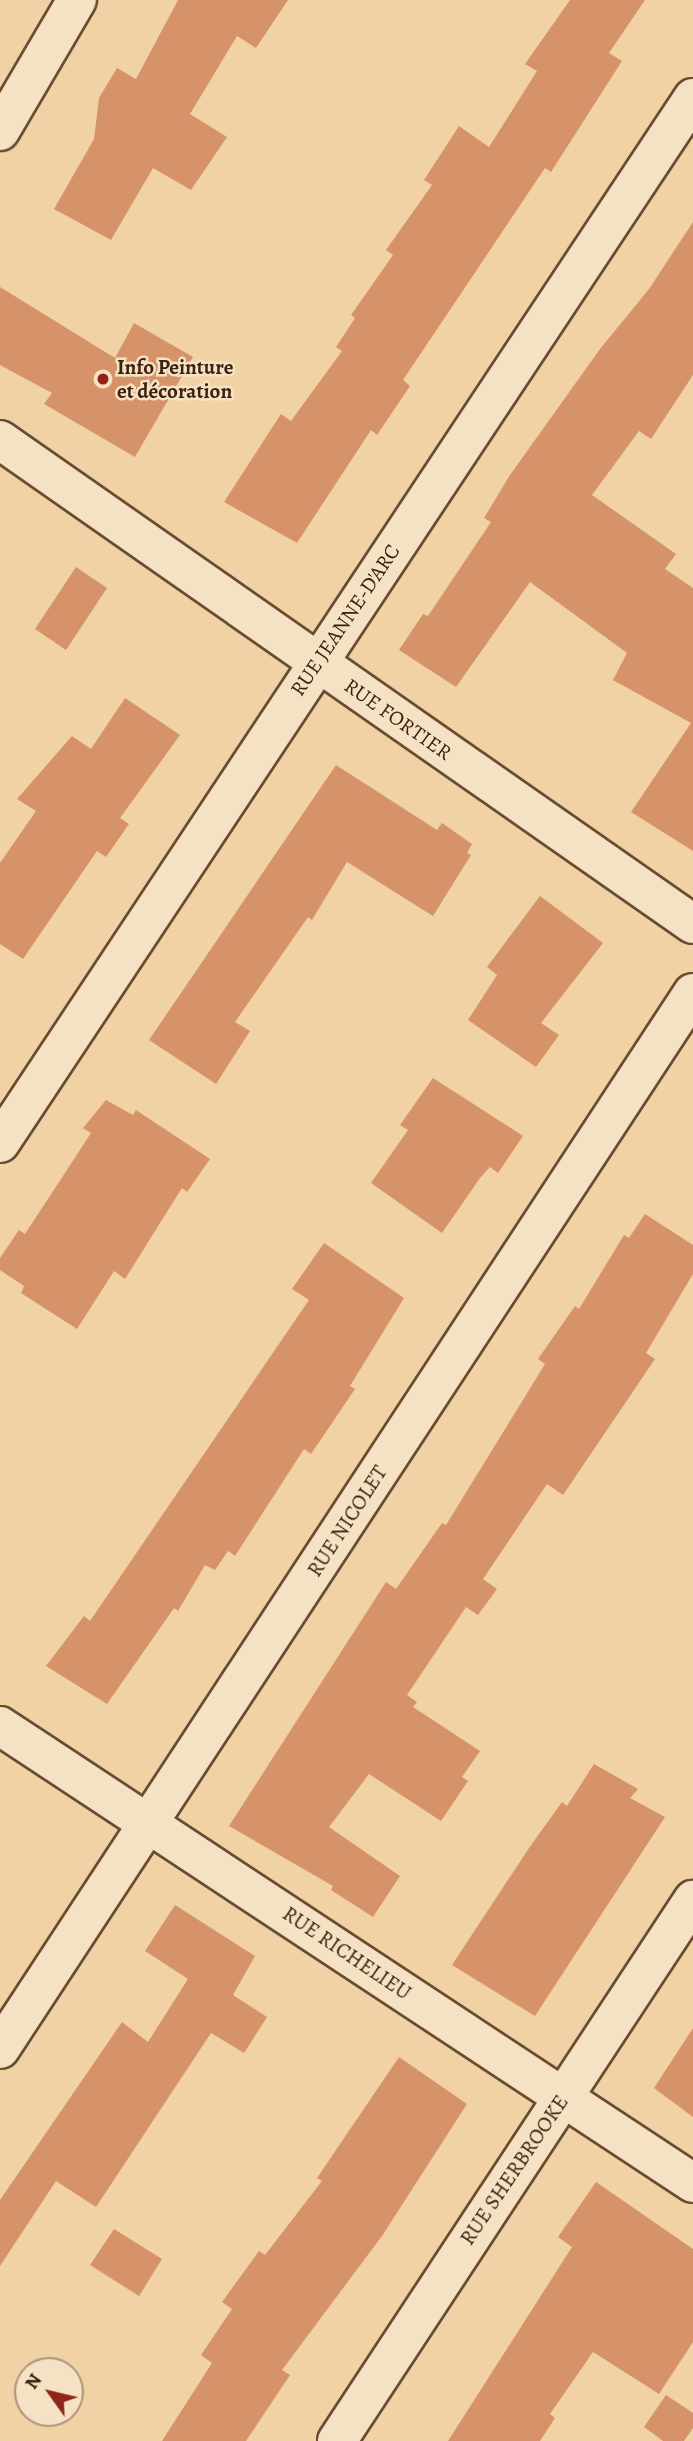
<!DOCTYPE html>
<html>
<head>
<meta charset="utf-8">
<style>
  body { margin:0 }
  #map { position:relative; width:693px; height:2441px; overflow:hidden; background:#f0d2a4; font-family:Alegreya,serif }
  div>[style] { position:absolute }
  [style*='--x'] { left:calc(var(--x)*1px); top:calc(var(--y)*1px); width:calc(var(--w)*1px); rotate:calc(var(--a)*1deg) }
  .building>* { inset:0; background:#d69369 }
  .roads { filter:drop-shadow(2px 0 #6a4c33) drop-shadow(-2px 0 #6a4c33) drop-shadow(0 2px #6a4c33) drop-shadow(0 -2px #6a4c33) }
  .minor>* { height:38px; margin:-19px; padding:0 19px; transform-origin:19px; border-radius:19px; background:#f5e2c4 }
  .tertiary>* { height:38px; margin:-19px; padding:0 19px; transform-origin:19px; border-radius:19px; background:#f5e2c4 }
  .dots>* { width:19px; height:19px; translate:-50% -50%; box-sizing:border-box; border:4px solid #f5e2c4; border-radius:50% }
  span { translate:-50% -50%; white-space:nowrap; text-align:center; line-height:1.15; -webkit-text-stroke:5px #f5e2c4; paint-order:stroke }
  .poi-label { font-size:21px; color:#3d200d; font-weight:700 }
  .left { translate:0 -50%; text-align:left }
  .street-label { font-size:21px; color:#3d200d }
  .north { position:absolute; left:14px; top:2357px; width:70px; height:70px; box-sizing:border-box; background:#f5e2c4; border:2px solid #ab947b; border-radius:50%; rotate:304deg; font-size:19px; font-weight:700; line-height:28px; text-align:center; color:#3d200d }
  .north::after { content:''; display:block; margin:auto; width:24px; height:32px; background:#8f2418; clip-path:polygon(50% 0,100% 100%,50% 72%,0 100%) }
</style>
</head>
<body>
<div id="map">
  <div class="building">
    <div style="clip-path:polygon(178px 0,288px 0,256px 48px,237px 36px,190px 114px,227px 137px,191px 190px,153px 168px,111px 240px,54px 209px,94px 139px,99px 98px,117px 68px,136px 79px)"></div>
    <div style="clip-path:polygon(570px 0,645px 0,609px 53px,622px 61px,551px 172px,545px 168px,403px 380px,410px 386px,377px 435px,371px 430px,297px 543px,224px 502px,281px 414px,291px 421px,342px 351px,336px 347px,355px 318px,351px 315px,393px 255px,386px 250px,432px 185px,424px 180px,459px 126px,489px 147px,537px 71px,525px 64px)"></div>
    <div style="clip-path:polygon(693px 222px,693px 375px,651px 439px,639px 431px,592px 495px,676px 554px,665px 569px,693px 588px,693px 851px,631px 812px,691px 723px,613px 680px,627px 653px,530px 582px,456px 687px,399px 650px,423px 614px,428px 616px,491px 522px,484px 518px,510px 475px,600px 349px,649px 289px)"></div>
    <div style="clip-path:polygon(0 287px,115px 358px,134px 323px,193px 357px,135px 457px,44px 404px,52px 393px,0 365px)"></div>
    <div style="clip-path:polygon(76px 567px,107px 588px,66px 650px,35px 629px)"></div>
    <div style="clip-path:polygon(125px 698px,180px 735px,120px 818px,129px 824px,106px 857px,97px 851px,23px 959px,0 944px,0 863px,36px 811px,17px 799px,72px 736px,91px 749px)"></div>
    <div style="clip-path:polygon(336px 765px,437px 830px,442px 823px,472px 844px,467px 853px,471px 855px,433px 916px,347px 862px,312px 920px,308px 917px,235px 1022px,250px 1031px,216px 1084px,149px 1040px)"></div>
    <div style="clip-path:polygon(540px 896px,603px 943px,541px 1023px,559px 1035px,536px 1067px,468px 1020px,497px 975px,487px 967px)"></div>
    <div style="clip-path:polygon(433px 1078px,523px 1136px,498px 1173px,490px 1167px,480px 1178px,442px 1233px,371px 1183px,408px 1130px,400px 1125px)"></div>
    <div style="clip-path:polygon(106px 1100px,133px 1115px,136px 1110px,210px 1159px,187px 1192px,182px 1188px,125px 1279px,114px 1271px,77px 1329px,21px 1293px,24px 1286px,0 1270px,0 1258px,19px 1230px,25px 1234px,91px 1133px,83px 1128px)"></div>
    <div style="clip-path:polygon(645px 1214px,693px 1245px,693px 1274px,646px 1353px,655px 1359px,563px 1495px,547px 1484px,483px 1579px,497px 1589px,478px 1615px,466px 1607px,407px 1695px,417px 1702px,413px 1707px,480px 1751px,462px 1777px,468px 1781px,441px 1821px,369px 1774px,329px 1827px,400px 1876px,373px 1917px,331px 1890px,333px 1886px,229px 1826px,386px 1582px,396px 1589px,442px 1523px,446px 1525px,545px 1364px,538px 1359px,575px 1306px,579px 1309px,624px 1235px,629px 1238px)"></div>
    <div style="clip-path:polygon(324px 1243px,404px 1298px,350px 1386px,355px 1389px,311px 1454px,304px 1449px,235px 1556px,228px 1551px,215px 1570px,205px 1565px,178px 1611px,174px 1608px,107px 1704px,46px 1666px,84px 1616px,90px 1621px,309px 1300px,292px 1289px)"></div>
    <div style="clip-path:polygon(594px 1764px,638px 1789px,630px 1798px,665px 1817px,535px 2016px,452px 1965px,529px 1848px,562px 1802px,567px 1806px)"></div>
    <div style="clip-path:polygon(175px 1905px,255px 1956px,233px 1995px,267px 2017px,244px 2053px,211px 2033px,96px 2207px,56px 2181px,0 2266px,0 2200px,122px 2022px,148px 2042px,188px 1979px,145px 1951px)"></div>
    <div style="clip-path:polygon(693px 2028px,693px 2117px,654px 2088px)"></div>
    <div style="clip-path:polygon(399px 2057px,467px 2104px,382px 2236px,282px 2370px,290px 2375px,246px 2441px,162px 2441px,212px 2363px,201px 2355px,232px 2309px,222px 2302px,259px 2251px,265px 2255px,322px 2181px,317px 2178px)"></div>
    <div style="clip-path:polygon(596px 2182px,693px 2249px,693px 2342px,659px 2394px,593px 2352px,550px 2414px,555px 2418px,540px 2441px,448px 2441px,572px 2247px,558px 2237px)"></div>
    <div style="clip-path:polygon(114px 2229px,162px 2259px,139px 2296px,90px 2265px)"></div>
    <div style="clip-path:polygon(666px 2395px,693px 2413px,693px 2428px,684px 2441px,663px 2441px,644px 2427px)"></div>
  </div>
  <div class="roads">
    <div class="minor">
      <div style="--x:0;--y:440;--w:845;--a:34.93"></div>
      <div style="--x:0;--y:1143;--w:1254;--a:-56.45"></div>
      <div style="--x:0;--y:1726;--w:830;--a:33.4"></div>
      <div style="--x:0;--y:2049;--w:1263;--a:-56.73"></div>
      <div style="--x:337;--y:2441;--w:648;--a:-56.65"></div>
    </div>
    <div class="tertiary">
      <div style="--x:0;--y:131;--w:152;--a:-59.6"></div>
    </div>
  </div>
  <div class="dots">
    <div style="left:103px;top:379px;background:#8f2418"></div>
  </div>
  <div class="poi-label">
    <span class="left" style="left:117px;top:379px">Info Peinture<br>et décoration</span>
  </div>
  <div class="street-label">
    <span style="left:345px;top:620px;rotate:-56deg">RUE JEANNE-D'ARC</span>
    <span style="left:398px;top:719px;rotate:35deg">RUE FORTIER</span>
    <span style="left:347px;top:1521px;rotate:-57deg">RUE NICOLET</span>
    <span style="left:347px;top:1953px;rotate:34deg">RUE RICHELIEU</span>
    <span style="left:514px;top:2170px;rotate:-56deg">RUE SHERBROOKE</span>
  </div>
  <div class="north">N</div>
</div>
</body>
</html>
